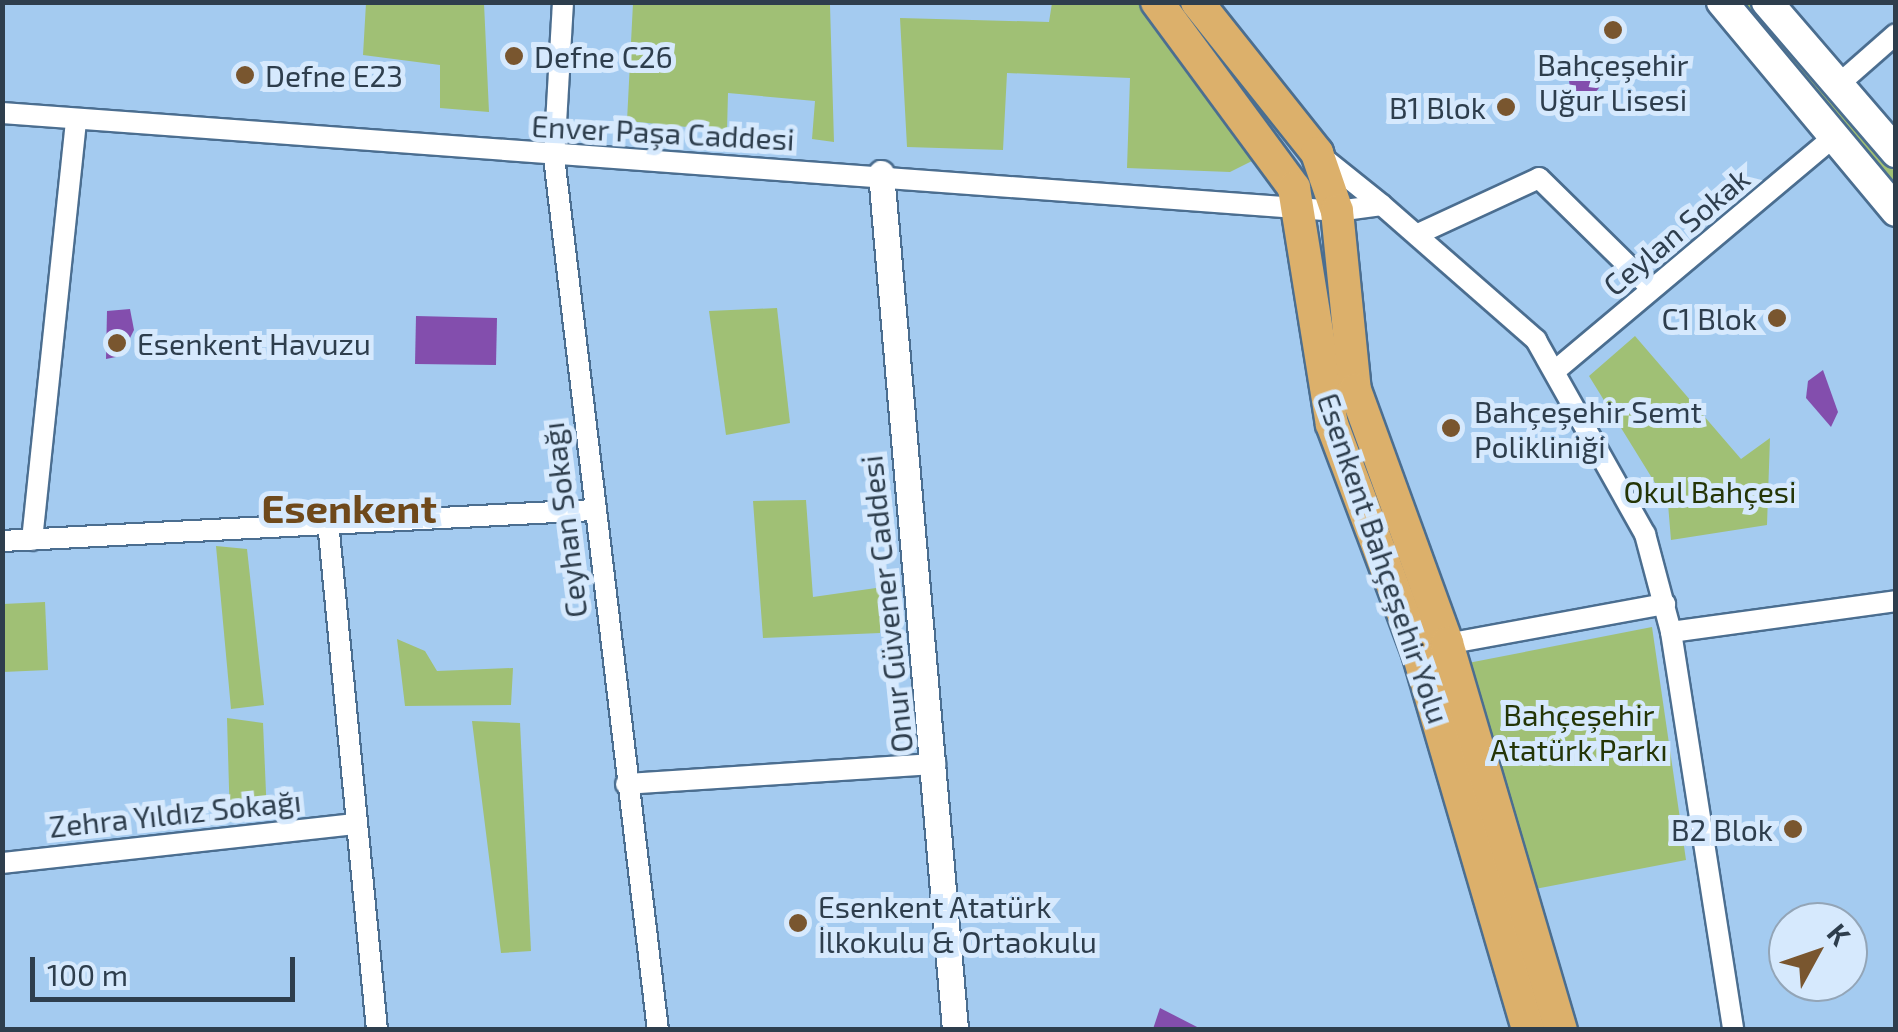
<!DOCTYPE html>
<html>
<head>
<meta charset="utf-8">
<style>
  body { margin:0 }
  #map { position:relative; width:1898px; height:1032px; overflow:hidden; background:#a4cbf0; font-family:"Exo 2",sans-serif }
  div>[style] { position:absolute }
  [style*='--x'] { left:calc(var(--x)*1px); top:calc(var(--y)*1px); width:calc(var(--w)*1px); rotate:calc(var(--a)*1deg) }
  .green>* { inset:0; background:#a0c075 }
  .water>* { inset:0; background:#834ead }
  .round { border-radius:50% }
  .roads { filter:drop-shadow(2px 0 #4b6e90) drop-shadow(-2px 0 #4b6e90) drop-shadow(0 2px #4b6e90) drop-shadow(0 -2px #4b6e90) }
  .minor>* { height:20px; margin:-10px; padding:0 10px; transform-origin:10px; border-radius:10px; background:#fff }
  .tertiary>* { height:25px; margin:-12.5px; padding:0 12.5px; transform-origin:12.5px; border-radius:12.5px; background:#fff }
  .secondary>* { height:30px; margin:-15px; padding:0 15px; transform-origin:15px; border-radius:15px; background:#fff }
  .primary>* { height:32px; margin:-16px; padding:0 16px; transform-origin:16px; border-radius:16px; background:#dcb06b }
  .dots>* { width:28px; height:28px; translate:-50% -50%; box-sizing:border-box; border:5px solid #d6e9fd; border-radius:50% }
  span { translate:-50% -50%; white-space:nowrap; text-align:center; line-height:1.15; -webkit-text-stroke:10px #d6e9fd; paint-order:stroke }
  .poi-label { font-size:30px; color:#2e3e4d }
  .left { translate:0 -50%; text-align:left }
  .right { translate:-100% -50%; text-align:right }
  .street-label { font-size:30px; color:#2e3e4d }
  .park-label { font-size:30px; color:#243506 }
  .district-label { font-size:40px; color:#6f491b; font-weight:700 }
  .frame { position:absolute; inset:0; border:5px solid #2e3e4d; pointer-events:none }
  .north { position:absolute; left:1768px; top:902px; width:100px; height:100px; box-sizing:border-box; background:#d6e9fd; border:2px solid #93a5b7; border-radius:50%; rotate:50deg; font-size:28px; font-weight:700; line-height:40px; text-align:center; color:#2e3e4d }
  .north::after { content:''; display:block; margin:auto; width:35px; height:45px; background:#79562f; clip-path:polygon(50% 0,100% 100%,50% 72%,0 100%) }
  .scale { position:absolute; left:30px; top:957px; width:265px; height:45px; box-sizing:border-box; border:5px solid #2e3e4d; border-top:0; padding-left:12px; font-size:30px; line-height:35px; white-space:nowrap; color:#2e3e4d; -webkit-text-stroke:8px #d6e9fd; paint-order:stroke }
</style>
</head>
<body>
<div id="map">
  <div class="green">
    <div style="clip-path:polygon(366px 3px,484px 3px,489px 112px,440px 108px,440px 65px,363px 55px)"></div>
    <div style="clip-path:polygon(633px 3px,830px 5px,834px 142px,812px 139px,815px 101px,728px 93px,727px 131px,627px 121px)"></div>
    <div style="clip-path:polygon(1052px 3px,1142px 3px,1258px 158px,1230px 172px,1127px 168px,1130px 78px,1007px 73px,1003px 150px,907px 147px,900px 18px,1049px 22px)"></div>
    <div style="clip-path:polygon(1742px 3px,1752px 3px,1895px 172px,1895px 187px)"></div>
    <div style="clip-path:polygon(777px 308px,790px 423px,726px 435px,709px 311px)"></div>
    <div style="clip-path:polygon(1635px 336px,1741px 459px,1770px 438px,1767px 525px,1671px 540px,1668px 504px,1589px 376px)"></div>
    <div style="clip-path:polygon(806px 500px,813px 597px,883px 587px,880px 633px,763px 638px,753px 501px)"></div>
    <div style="clip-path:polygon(216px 546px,247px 549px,264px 705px,231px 709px)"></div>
    <div style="clip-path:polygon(45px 602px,48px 670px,3px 672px,3px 604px)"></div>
    <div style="clip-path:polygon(1652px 627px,1686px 860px,1535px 889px,1468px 663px)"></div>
    <div style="clip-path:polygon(397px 639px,425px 651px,437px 671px,513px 668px,511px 705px,405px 706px)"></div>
    <div style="clip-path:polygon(227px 718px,263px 723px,267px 816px,230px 822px)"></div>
    <div style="clip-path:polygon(472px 721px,520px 723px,531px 951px,501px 953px)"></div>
  </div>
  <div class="water">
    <div class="round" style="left:1569px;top:64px;width:32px;height:32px"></div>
    <div style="clip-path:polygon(130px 309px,134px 330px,121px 356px,106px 359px,107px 311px)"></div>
    <div style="clip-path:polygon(416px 316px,497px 318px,496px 365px,415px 364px)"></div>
    <div style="clip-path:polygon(1823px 370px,1838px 412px,1831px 427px,1806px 398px,1808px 381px)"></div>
    <div style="clip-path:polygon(1160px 1008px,1201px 1029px,1153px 1029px)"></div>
  </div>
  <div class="roads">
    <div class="minor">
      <div style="--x:563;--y:2;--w:155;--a:93.3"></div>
      <div style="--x:554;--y:157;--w:879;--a:83.21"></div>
      <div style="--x:1838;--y:85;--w:77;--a:-41.3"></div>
      <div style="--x:2;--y:113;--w:1339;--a:4.2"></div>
      <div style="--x:1337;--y:211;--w:45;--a:-7.6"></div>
      <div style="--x:1382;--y:205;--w:205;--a:41.2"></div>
      <div style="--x:1536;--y:340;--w:223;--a:60.7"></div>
      <div style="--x:1645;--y:534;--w:101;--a:75.1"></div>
      <div style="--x:1671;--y:632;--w:403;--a:81.1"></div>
      <div style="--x:1321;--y:156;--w:78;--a:38.8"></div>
      <div style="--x:1418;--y:234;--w:133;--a:-24.8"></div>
      <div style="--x:1539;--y:178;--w:158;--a:44.5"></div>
      <div style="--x:1556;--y:370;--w:363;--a:-40"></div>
      <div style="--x:328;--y:522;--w:510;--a:84.49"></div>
      <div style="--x:32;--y:540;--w:423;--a:-84"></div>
      <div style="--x:2;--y:541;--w:592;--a:-3"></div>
      <div style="--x:1671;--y:632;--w:227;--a:-7.8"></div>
      <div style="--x:1441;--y:645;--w:228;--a:-10.4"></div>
      <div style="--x:626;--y:784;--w:310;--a:-3.7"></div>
      <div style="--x:2;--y:863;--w:354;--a:-6.3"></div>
    </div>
    <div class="tertiary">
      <div style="--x:881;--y:173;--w:860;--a:85.06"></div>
    </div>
    <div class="secondary">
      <div style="--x:1722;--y:2;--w:272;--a:50.2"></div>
      <div style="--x:1767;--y:2;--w:198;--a:49.3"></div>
    </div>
    <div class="primary">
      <div style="--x:1157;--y:2;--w:231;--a:53.6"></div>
      <div style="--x:1294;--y:188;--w:239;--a:80.9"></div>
      <div style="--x:1332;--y:424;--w:245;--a:69.4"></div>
      <div style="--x:1418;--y:653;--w:393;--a:73.7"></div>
      <div style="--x:1197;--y:2;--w:193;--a:51.5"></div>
      <div style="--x:1317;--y:153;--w:61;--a:71"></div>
      <div style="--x:1337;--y:211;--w:180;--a:84.3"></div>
      <div style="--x:1355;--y:390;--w:269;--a:70"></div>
      <div style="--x:1447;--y:643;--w:403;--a:73.6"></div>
    </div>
  </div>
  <div class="dots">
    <div style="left:1613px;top:30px;background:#79562f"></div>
    <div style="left:514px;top:56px;background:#79562f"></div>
    <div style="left:245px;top:75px;background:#79562f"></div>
    <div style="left:1506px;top:107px;background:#79562f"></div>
    <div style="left:1777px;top:318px;background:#79562f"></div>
    <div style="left:117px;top:343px;background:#79562f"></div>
    <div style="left:1451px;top:428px;background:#79562f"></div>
    <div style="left:1793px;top:829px;background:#79562f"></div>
    <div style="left:798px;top:923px;background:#79562f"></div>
  </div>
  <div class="poi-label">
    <span class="left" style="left:534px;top:56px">Defne C26</span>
    <span style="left:1613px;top:81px">Bahçeşehir<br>Uğur Lisesi</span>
    <span class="left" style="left:265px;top:75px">Defne E23</span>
    <span class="right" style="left:1486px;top:107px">B1 Blok</span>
    <span class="right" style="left:1757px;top:318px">C1 Blok</span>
    <span class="left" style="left:137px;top:343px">Esenkent Havuzu</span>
    <span class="left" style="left:1474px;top:428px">Bahçeşehir Semt<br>Polikliniği</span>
    <span class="right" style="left:1773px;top:829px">B2 Blok</span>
    <span class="left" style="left:818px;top:923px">Esenkent Atatürk<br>İlkokulu &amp; Ortaokulu</span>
  </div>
  <div class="street-label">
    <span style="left:663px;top:132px;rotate:3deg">Enver Paşa Caddesi</span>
    <span style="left:1676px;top:231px;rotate:-40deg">Ceylan Sokak</span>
    <span style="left:564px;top:520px;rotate:-97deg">Ceyhan Sokağı</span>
    <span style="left:1384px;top:558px;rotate:71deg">Esenkent Bahçeşehir Yolu</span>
    <span style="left:886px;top:604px;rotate:-96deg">Onur Güvener Caddesi</span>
    <span style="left:175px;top:813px;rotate:-6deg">Zehra Yıldız Sokağı</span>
  </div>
  <div class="park-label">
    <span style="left:1710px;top:491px">Okul Bahçesi</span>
    <span style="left:1579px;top:731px">Bahçeşehir<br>Atatürk Parkı</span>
  </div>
  <div class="district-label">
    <span style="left:349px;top:507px">Esenkent</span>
  </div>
  <div class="frame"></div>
  <div class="north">K</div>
  <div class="scale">100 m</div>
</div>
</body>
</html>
